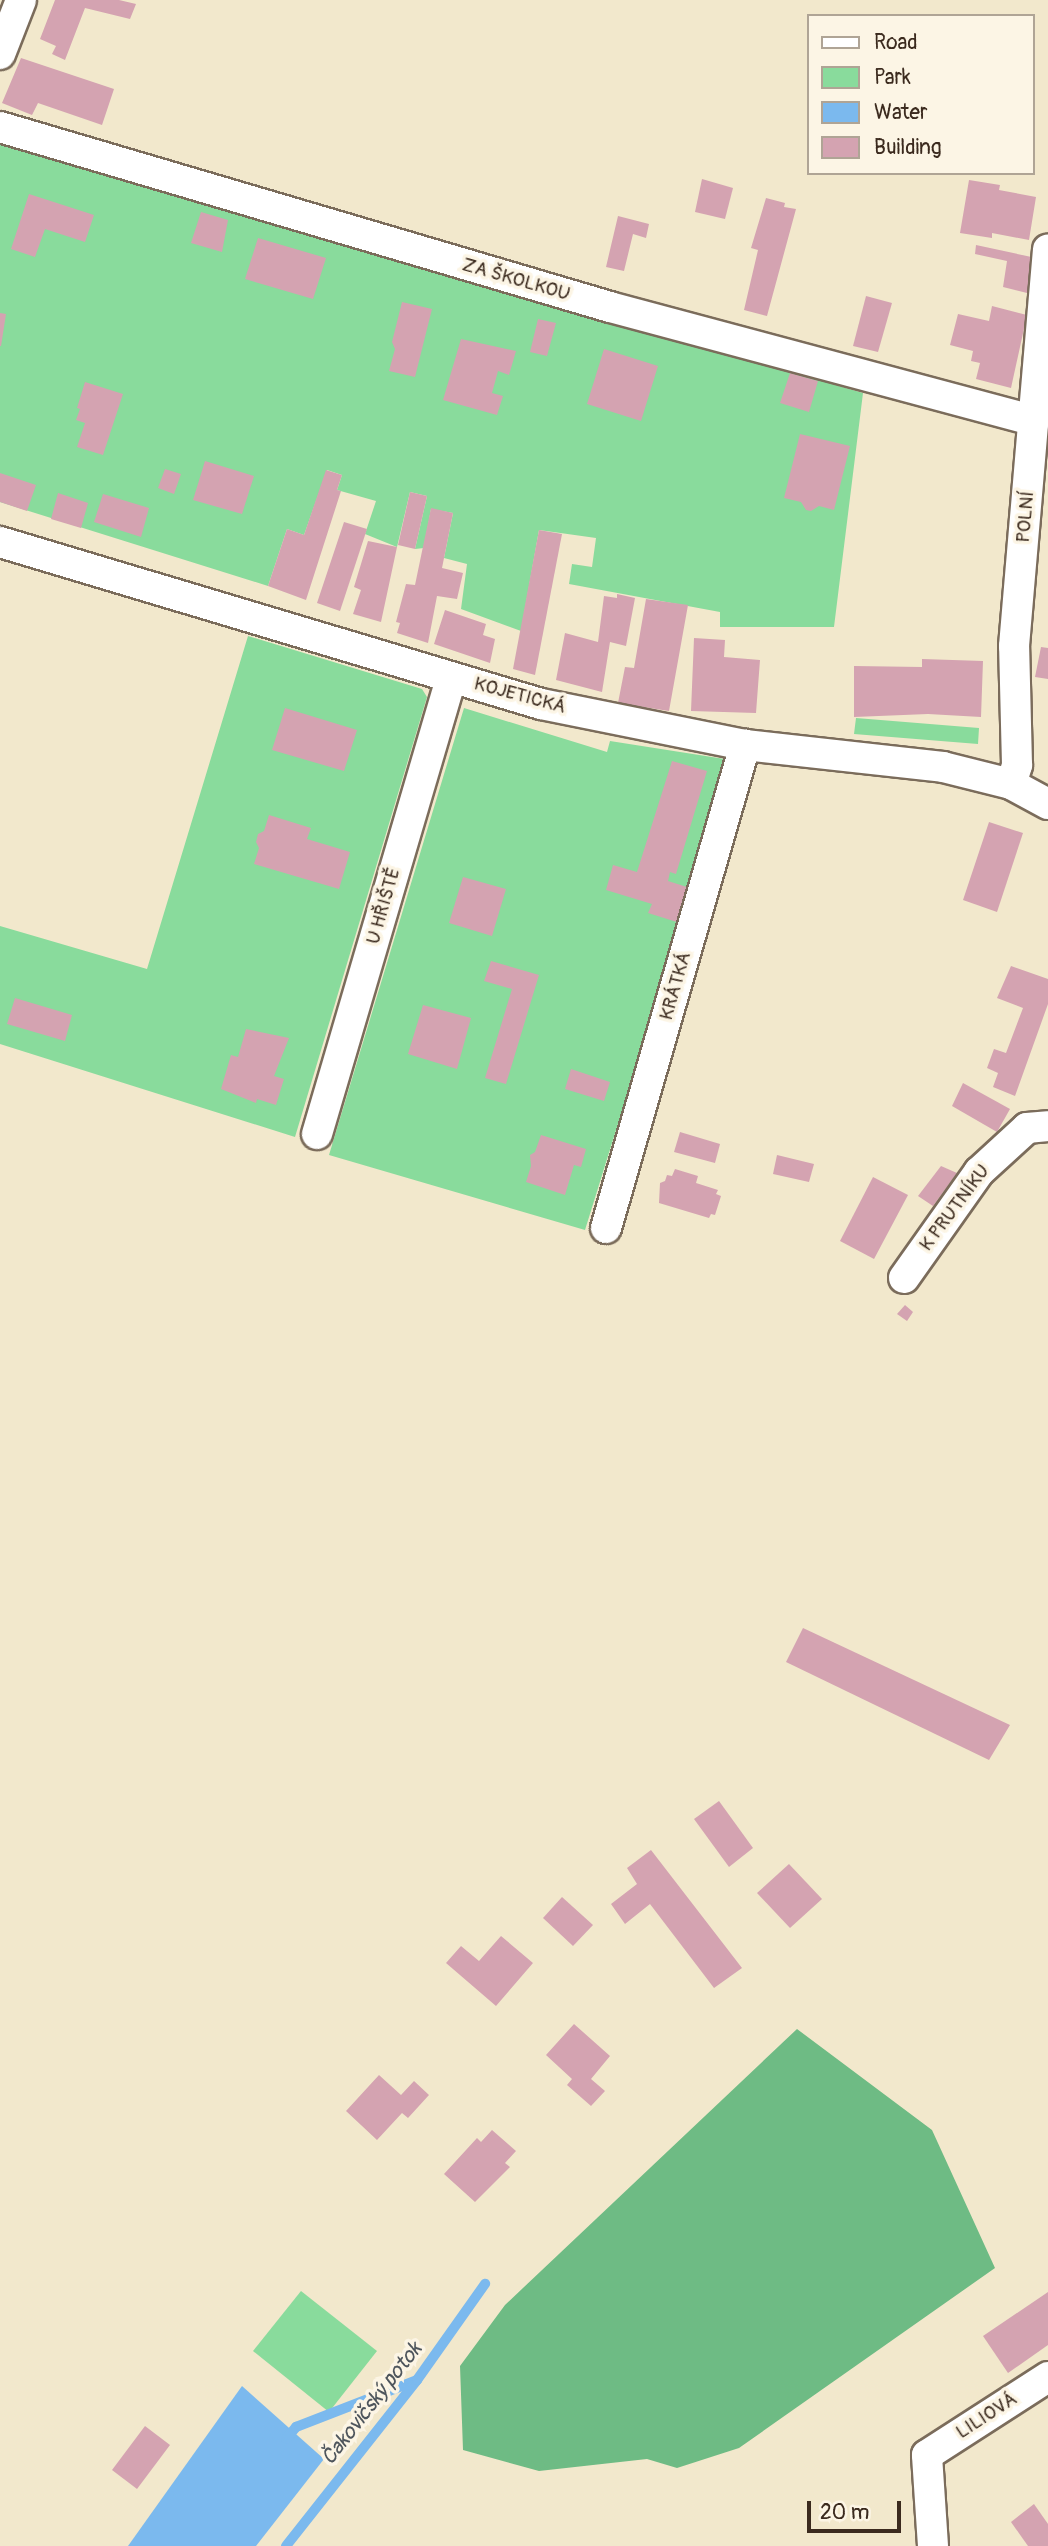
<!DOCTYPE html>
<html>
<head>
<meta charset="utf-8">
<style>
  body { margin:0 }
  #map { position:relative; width:1048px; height:2546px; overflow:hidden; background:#f2e8cc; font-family:Pangolin,sans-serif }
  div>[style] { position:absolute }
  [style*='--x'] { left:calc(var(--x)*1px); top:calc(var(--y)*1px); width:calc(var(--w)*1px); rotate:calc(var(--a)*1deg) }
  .green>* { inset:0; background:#89db9c }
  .forest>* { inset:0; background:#6ebb84 }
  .water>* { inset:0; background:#7bb9ee }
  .stream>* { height:10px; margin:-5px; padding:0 5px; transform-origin:5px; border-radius:5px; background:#7bb9ee }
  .building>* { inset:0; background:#d4a3b1 }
  .roads { filter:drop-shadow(2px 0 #7b6c5b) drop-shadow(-2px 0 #7b6c5b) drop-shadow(0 2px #7b6c5b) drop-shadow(0 -2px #7b6c5b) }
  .minor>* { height:30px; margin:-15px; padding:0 15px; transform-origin:15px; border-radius:15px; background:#fff }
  span { translate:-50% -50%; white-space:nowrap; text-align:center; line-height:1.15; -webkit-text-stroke:7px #fcf5e5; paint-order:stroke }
  .street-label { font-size:19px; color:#3b2a1e }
  .water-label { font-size:21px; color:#4e555c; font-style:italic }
  .legend { position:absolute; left:807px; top:14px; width:228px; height:161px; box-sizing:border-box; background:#fcf5e5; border:2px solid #afa495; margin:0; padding:9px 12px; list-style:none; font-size:21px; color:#3b2a1e }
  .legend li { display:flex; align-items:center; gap:14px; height:35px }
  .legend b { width:35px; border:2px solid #afa495 }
  .scale { position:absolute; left:807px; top:2501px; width:94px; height:32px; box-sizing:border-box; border:4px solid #3b2a1e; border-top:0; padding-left:9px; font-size:21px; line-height:24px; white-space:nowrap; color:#3b2a1e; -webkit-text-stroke:5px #fcf5e5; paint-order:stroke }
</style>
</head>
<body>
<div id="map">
  <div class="green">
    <div style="clip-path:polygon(0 143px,863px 393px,834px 627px,720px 627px,720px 612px,569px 584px,572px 564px,592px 567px,596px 538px,539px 530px,521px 631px,461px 609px,467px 564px,444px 558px,453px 513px,431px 509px,424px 548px,415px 549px,427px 496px,410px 492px,397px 547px,365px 534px,376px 501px,337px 490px,342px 475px,327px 470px,304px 535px,287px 529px,268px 586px,0 502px)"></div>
    <div style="clip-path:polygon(248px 636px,422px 689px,427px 697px,295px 1137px,0 1044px,0 926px,147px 969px)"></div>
    <div style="clip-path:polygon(464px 708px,607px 752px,610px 741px,731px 760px,585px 1230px,329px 1155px)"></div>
    <div style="clip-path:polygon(856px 718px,979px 728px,978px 744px,854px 734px)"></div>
    <div style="clip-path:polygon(301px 2291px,377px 2351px,329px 2412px,253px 2351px)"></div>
  </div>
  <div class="forest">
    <div style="clip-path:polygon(797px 2029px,932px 2130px,995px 2268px,739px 2448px,677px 2468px,647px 2459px,539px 2471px,463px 2450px,460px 2366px,505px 2305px)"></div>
  </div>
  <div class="water">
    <div style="clip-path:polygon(242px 2386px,324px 2459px,256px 2546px,128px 2546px)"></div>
  </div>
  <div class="stream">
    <div style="--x:286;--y:2439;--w:16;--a:-50"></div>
    <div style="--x:296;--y:2427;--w:130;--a:-21.2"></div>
    <div style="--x:286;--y:2546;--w:211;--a:-51.7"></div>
    <div style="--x:417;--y:2380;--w:118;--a:-54.7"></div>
  </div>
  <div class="building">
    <div style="clip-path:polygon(55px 0,119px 0,136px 4px,130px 19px,85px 8px,65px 60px,52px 54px,56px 46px,40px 39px)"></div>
    <div style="clip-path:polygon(21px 58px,114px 89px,102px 125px,38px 103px,32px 115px,2px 103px)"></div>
    <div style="clip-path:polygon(702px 179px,733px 188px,725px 219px,695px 212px)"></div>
    <div style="clip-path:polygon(969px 180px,1000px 185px,999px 190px,1036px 197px,1029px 240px,992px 233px,992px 238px,960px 233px)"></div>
    <div style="clip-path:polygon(29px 194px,94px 215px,85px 242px,45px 229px,35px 257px,11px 249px)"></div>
    <div style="clip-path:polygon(766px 198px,785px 203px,784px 207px,796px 209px,767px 316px,744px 310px,758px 250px,751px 248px)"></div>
    <div style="clip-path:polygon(201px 212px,228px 220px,222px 252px,191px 243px)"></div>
    <div style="clip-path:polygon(618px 216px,649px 224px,646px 238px,633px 234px,624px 271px,606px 267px)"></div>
    <div style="clip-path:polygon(258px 238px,326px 258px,313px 299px,245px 279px)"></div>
    <div style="clip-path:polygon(976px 245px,1036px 258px,1031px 294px,1003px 287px,1007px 261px,975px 254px)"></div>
    <div style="clip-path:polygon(866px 296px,892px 303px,878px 352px,853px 346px)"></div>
    <div style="clip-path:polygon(402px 302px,432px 309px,415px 377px,389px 371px,395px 349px,392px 342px)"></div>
    <div style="clip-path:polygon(992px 306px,1027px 315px,1011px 388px,976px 379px,980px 363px,971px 361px,973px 351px,950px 345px,958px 314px,989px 321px)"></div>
    <div style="clip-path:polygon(0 313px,6px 314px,1px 346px,0 346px)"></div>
    <div style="clip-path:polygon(538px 319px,556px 323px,547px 356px,530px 352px)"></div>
    <div style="clip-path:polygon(461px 339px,516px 351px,509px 375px,498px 371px,492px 393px,503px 396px,497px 415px,443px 400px)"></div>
    <div style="clip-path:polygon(604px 349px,658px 366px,641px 421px,587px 404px)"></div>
    <div style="clip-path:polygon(790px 373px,818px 381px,809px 412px,780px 403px)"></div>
    <div style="clip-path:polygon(85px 382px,123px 394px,103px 455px,77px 447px,85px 423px,76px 420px,80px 409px,77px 408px)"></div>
    <div style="clip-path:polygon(800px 434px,850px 446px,834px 510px,819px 506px,811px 511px,806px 510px,801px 502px,784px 498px)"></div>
    <div style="clip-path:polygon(205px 461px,254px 476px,242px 514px,193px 500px)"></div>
    <div style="clip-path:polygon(165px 469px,181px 474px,174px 494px,158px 488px)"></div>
    <div style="clip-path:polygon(326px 470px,342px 475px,337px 490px,341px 491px,306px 600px,268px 586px,287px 529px,304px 535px)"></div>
    <div style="clip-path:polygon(0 473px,36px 485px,27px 511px,0 502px)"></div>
    <div style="clip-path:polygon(410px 492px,427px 496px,415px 549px,398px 545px)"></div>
    <div style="clip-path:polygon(58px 493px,88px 503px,81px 528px,51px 519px)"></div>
    <div style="clip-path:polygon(103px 494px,149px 508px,141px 537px,94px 522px)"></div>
    <div style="clip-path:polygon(431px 508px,453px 513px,442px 568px,463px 573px,457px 599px,437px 596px,428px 643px,397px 633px,400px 623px,396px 622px,406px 584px,415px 585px)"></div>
    <div style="clip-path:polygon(344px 522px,367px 529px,340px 611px,317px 603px)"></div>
    <div style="clip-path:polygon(539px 530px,562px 534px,535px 675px,513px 669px)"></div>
    <div style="clip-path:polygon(368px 541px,397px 547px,381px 622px,353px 614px,361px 590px,354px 587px)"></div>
    <div style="clip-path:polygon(617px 594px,635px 598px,626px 646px,610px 642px,602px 692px,556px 680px,565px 633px,598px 642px,604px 596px,617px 598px)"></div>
    <div style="clip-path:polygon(646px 599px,688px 605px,669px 711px,618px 703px,625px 667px,634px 668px)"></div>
    <div style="clip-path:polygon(445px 610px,486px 624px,483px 635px,495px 639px,490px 663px,434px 644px)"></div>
    <div style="clip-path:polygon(694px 638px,725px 640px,724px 657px,760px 660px,756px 713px,691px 711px)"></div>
    <div style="clip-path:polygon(1041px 647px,1048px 648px,1048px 679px,1035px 677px)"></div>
    <div style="clip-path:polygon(922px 659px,983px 661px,981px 717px,928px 714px,854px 717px,854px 666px,922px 667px)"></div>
    <div style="clip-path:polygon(285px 708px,357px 730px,344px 771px,272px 750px)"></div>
    <div style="clip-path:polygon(672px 761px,707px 771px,676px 874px,670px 872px,668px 881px,690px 888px,680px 923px,648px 913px,652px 904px,606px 890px,613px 865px,637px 872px)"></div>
    <div style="clip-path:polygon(269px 815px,311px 828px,307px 839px,350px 852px,339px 889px,254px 864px,259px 848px,256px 842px,258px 834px,264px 831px)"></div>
    <div style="clip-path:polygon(989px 822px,1023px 833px,997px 912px,963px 900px)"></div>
    <div style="clip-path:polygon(463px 877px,506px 889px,492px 936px,449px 923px)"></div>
    <div style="clip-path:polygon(491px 961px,539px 975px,506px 1084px,485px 1078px,512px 989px,484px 981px)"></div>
    <div style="clip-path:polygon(1011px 966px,1048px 979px,1048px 1004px,1015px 1096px,993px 1087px,998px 1073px,987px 1068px,994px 1049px,1006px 1053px,1023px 1008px,997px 998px)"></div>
    <div style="clip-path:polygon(15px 998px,72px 1015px,65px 1041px,7px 1024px)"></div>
    <div style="clip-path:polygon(423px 1005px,471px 1018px,457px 1069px,408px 1054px)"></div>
    <div style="clip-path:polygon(246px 1029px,289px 1038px,274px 1076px,284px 1079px,276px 1105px,257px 1099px,256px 1103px,221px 1089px,231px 1055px,238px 1057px)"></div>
    <div style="clip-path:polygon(571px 1069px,610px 1082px,604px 1101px,565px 1089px)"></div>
    <div style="clip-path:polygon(963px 1083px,1010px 1109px,997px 1132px,952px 1106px)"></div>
    <div style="clip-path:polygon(680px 1132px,720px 1144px,715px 1163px,674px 1152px)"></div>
    <div style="clip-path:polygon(541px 1135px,586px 1149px,581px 1167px,574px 1165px,565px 1195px,526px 1182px,531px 1166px,530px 1155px,535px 1152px)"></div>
    <div style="clip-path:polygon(777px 1155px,814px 1164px,809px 1182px,773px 1174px)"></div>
    <div style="clip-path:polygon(941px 1166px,957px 1173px,933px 1206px,918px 1196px)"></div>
    <div style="clip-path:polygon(675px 1169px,698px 1176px,696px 1183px,718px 1190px,716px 1194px,721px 1196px,715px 1215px,711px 1214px,709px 1218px,659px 1203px,660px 1183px,665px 1181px,667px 1175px,672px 1176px)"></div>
    <div style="clip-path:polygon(873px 1177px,908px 1195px,874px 1259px,840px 1241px)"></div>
    <div style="clip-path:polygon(905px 1305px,913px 1312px,907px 1321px,897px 1314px)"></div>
    <div style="clip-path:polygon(803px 1628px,1010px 1725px,989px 1760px,786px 1662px)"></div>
    <div style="clip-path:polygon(719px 1801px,753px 1848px,729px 1867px,694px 1819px)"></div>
    <div style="clip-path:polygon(651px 1850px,742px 1968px,714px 1988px,650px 1904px,625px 1924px,611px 1904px,637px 1884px,627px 1868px)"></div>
    <div style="clip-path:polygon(789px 1864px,822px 1899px,790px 1928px,757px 1893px)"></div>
    <div style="clip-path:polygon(562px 1897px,593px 1925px,573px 1946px,543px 1918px)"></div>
    <div style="clip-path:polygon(501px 1936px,533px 1963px,496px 2006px,446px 1963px,461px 1946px,479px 1961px)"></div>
    <div style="clip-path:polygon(574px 2024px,610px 2056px,591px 2079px,605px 2091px,591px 2106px,567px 2085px,572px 2079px,546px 2055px)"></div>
    <div style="clip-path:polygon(379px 2075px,401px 2095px,414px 2081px,429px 2095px,408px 2118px,402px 2113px,377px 2140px,346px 2111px)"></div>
    <div style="clip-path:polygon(492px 2130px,516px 2151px,505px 2163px,510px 2167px,475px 2202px,444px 2174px,477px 2138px,481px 2142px)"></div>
    <div style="clip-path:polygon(1048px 2292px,1048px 2345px,1008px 2373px,983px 2336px)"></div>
    <div style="clip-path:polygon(145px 2426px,170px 2445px,137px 2489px,112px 2470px)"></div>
    <div style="clip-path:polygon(1034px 2504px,1048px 2524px,1048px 2546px,1028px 2546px,1011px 2522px)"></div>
  </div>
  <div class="roads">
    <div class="minor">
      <div style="--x:0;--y:54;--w:58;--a:-68.7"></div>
      <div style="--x:0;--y:127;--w:636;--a:16.44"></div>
      <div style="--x:610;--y:307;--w:439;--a:15"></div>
      <div style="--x:0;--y:542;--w:565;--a:16.67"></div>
      <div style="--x:541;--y:704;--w:208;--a:11.4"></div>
      <div style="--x:745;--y:745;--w:199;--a:6.3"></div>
      <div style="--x:943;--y:767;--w:70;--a:14"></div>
      <div style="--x:1011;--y:784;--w:42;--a:28.4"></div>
      <div style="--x:1011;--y:784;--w:20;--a:-72"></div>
      <div style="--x:1017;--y:765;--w:119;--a:-91.4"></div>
      <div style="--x:1014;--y:646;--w:398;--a:-85.1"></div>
      <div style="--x:317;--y:1134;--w:475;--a:-73.6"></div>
      <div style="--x:606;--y:1228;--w:503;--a:-73.94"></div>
      <div style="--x:904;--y:1278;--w:130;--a:-54.7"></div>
      <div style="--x:979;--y:1172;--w:65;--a:-42.5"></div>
      <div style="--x:1027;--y:1128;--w:21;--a:-5"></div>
      <div style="--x:933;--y:2546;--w:91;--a:-93.8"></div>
      <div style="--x:927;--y:2455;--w:144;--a:-32.8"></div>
    </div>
  </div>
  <div class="street-label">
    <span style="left:516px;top:280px;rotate:16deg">ZA ŠKOLKOU</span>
    <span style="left:1026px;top:517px;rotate:-85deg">POLNÍ</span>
    <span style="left:520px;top:696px;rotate:15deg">KOJETICKÁ</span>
    <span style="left:384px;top:906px;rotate:-74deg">U HŘIŠTĚ</span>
    <span style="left:676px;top:986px;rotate:-74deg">KRÁTKÁ</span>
    <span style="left:955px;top:1208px;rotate:-53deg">K PRUTNÍKU</span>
    <span style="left:987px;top:2416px;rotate:-33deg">LILIOVÁ</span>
  </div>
  <div class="water-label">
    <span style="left:372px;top:2404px;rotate:-52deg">Čakovičský potok</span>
  </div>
  <ul class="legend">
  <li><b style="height:9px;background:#fff"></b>Road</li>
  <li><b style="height:19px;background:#89db9c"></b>Park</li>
  <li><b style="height:19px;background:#7bb9ee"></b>Water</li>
  <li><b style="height:19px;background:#d4a3b1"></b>Building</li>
  </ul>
  <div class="scale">20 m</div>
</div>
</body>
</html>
